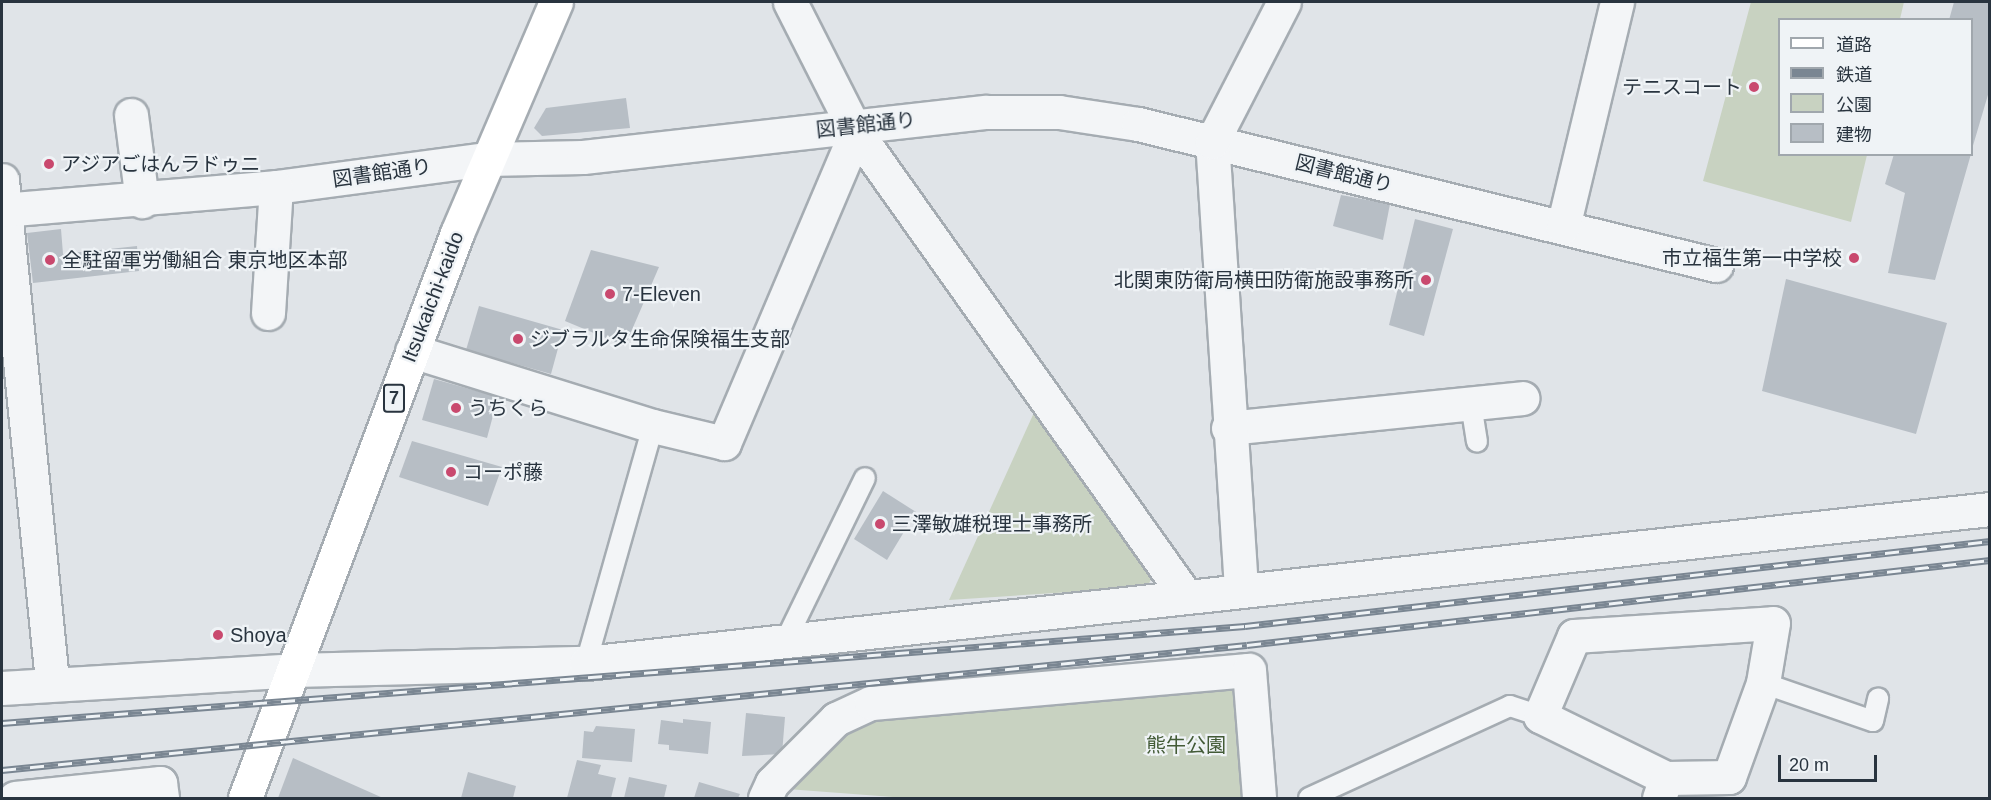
<!DOCTYPE html>
<html>
<head>
<meta charset="utf-8">
<style>
  body { margin:0 }
  #map { position:relative; width:1991px; height:800px; overflow:hidden; background:#e0e4e8; font-family:Helvetica,"Noto Sans JP",sans-serif }
  div>[style] { position:absolute }
  [style*='--x'] { left:calc(var(--x)*1px); top:calc(var(--y)*1px); width:calc(var(--w)*1px); rotate:calc(var(--a)*1deg) }
  .green>* { inset:0; background:#c8d2c1 }
  .building>* { inset:0; background:#b7bec5 }
  .roads { filter:drop-shadow(2px 0 #a5acb2) drop-shadow(-2px 0 #a5acb2) drop-shadow(0 2px #a5acb2) drop-shadow(0 -2px #a5acb2) }
  .service>* { height:20px; margin:-10px; padding:0 10px; transform-origin:10px; border-radius:10px; background:#f3f5f7 }
  .minor>* { height:33px; margin:-16.5px; padding:0 16.5px; transform-origin:16.5px; border-radius:16.5px; background:#f3f5f7 }
  .primary>* { height:33px; margin:-16.5px; padding:0 16.5px; transform-origin:16.5px; border-radius:16.5px; background:#fff }
  .rail>* { height:7px; margin-top:-3.5px; transform-origin:0; background:repeating-linear-gradient(90deg,#eff3f6 0 14px,#7a8692 0 28px); box-sizing:border-box; border-block:2px solid #7a8692 }
  .dots>* { width:16px; height:16px; translate:-50% -50%; box-sizing:border-box; border:3px solid #eff3f6; border-radius:50% }
  span { translate:-50% -50%; white-space:nowrap; text-align:center; line-height:1.15; -webkit-text-stroke:4.5px #eff3f6; paint-order:stroke }
  .shield-label span { padding:2px 4px; background:#eff3f6; border:2px solid; border-radius:4px; -webkit-text-stroke-width:0 }
  .shield-label { font-size:18px; color:#29343f; font-weight:700 }
  .poi-label { font-size:20px; color:#29343f }
  .right { translate:-100% -50%; text-align:right }
  .left { translate:0 -50%; text-align:left }
  .street-label { font-size:20px; color:#29343f }
  .park-label { font-size:20px; color:#435b37 }
  .frame { position:absolute; inset:0; border:3px solid #29343f; pointer-events:none }
  .legend { position:absolute; left:1778px; top:18px; width:195px; height:138px; box-sizing:border-box; background:#eff3f6; border:2px solid #a0a7ad; margin:0; padding:8px 10px; list-style:none; font-size:18px; color:#29343f }
  .legend li { display:flex; align-items:center; gap:12px; height:30px }
  .legend b { width:30px; border:2px solid #a0a7ad }
  .scale { position:absolute; left:1778px; top:755px; width:99px; height:27px; box-sizing:border-box; border:3px solid #29343f; border-top:0; padding-left:8px; font-size:18px; line-height:21px; white-space:nowrap; color:#29343f; -webkit-text-stroke:4px #eff3f6; paint-order:stroke }
</style>
</head>
<body>
<div id="map">
  <div class="green">
    <div style="clip-path:polygon(1751px 2px,1904px 2px,1900px 19px,1780px 20px,1780px 154px,1867px 155px,1851px 222px,1703px 181px)"></div>
    <div style="clip-path:polygon(1037px 406px,1155px 572px,1147px 587px,949px 600px)"></div>
    <div style="clip-path:polygon(1233px 690px,1245px 798px,906px 798px,787px 789px,871px 703px)"></div>
  </div>
  <div class="building">
    <div style="clip-path:polygon(1954px 2px,1990px 2px,1990px 88px,1972px 149px,1972px 20px,1949px 20px)"></div>
    <div style="clip-path:polygon(626px 98px,630px 128px,542px 136px,534px 128px,546px 108px)"></div>
    <div style="clip-path:polygon(1894px 154px,1971px 154px,1935px 280px,1888px 273px,1905px 193px,1885px 184px)"></div>
    <div style="clip-path:polygon(1341px 195px,1390px 204px,1383px 240px,1333px 226px)"></div>
    <div style="clip-path:polygon(1415px 219px,1453px 229px,1424px 336px,1389px 325px)"></div>
    <div style="clip-path:polygon(61px 229px,63px 254px,137px 246px,139px 271px,33px 283px,27px 233px)"></div>
    <div style="clip-path:polygon(591px 250px,659px 267px,625px 346px,565px 321px)"></div>
    <div style="clip-path:polygon(1786px 279px,1947px 323px,1916px 434px,1762px 391px)"></div>
    <div style="clip-path:polygon(479px 306px,563px 330px,551px 374px,466px 350px)"></div>
    <div style="clip-path:polygon(434px 379px,498px 397px,487px 438px,422px 420px)"></div>
    <div style="clip-path:polygon(412px 441px,502px 467px,488px 506px,399px 477px)"></div>
    <div style="clip-path:polygon(883px 491px,916px 512px,887px 560px,854px 539px)"></div>
    <div style="clip-path:polygon(746px 713px,785px 717px,782px 754px,742px 756px)"></div>
    <div style="clip-path:polygon(683px 719px,711px 722px,708px 754px,669px 750px,669px 745px,658px 744px,661px 720px,683px 723px)"></div>
    <div style="clip-path:polygon(596px 726px,635px 729px,632px 762px,582px 758px,584px 731px,593px 732px)"></div>
    <div style="clip-path:polygon(293px 758px,383px 798px,278px 798px)"></div>
    <div style="clip-path:polygon(577px 760px,601px 765px,598px 774px,616px 778px,611px 798px,567px 798px)"></div>
    <div style="clip-path:polygon(468px 772px,516px 786px,513px 798px,461px 798px)"></div>
    <div style="clip-path:polygon(629px 777px,667px 785px,664px 798px,624px 798px)"></div>
    <div style="clip-path:polygon(699px 782px,740px 794px,738px 798px,694px 798px)"></div>
  </div>
  <div class="roads">
    <div class="service">
      <div style="--x:1471;--y:404;--w:38;--a:81"></div>
      <div style="--x:786;--y:640;--w:180;--a:-64"></div>
      <div style="--x:586;--y:663;--w:246;--a:-74.2"></div>
      <div style="--x:1763;--y:683;--w:116;--a:19.1"></div>
      <div style="--x:1873;--y:721;--w:23;--a:-77"></div>
      <div style="--x:1309;--y:798;--w:221;--a:-24.6"></div>
      <div style="--x:1510;--y:706;--w:32;--a:18"></div>
    </div>
    <div class="minor">
      <div style="--x:790;--y:2;--w:146;--a:63.1"></div>
      <div style="--x:856;--y:132;--w:568;--a:54.6"></div>
      <div style="--x:131;--y:115;--w:87;--a:82.7"></div>
      <div style="--x:2;--y:180;--w:503;--a:84.3"></div>
      <div style="--x:2;--y:210;--w:275;--a:-4.8"></div>
      <div style="--x:276;--y:187;--w:213;--a:-7.6"></div>
      <div style="--x:487;--y:159;--w:96;--a:-1.2"></div>
      <div style="--x:583;--y:157;--w:406;--a:-6.4"></div>
      <div style="--x:987;--y:112;--w:72;--a:0"></div>
      <div style="--x:1059;--y:112;--w:80;--a:8.6"></div>
      <div style="--x:1138;--y:124;--w:595;--a:13.71"></div>
      <div style="--x:1563;--y:227;--w:231;--a:-76.5"></div>
      <div style="--x:268;--y:313;--w:126;--a:-86.4"></div>
      <div style="--x:412;--y:351;--w:252;--a:17.3"></div>
      <div style="--x:653;--y:426;--w:73;--a:13.5"></div>
      <div style="--x:724;--y:443;--w:338;--a:-67"></div>
      <div style="--x:1228;--y:428;--w:296;--a:-5.8"></div>
      <div style="--x:1241;--y:588;--w:447;--a:-93.7"></div>
      <div style="--x:1212;--y:142;--w:157;--a:-62.8"></div>
      <div style="--x:2;--y:688;--w:292;--a:-3.5"></div>
      <div style="--x:293;--y:670;--w:293;--a:-1.4"></div>
      <div style="--x:586;--y:663;--w:1412;--a:-6.26"></div>
      <div style="--x:15;--y:798;--w:146;--a:-5.9"></div>
      <div style="--x:160;--y:783;--w:15;--a:82"></div>
      <div style="--x:765;--y:798;--w:17;--a:-65"></div>
      <div style="--x:772;--y:783;--w:91;--a:-45"></div>
      <div style="--x:836;--y:719;--w:38;--a:-25"></div>
      <div style="--x:871;--y:703;--w:379;--a:-5"></div>
      <div style="--x:1249;--y:670;--w:128;--a:85.5"></div>
      <div style="--x:1659;--y:798;--w:21;--a:-71"></div>
      <div style="--x:1666;--y:778;--w:140;--a:-153.8"></div>
      <div style="--x:1540;--y:716;--w:87;--a:-67"></div>
      <div style="--x:1574;--y:636;--w:199;--a:-3.7"></div>
      <div style="--x:1773;--y:623;--w:61;--a:99.5"></div>
      <div style="--x:1763;--y:683;--w:100;--a:109.9"></div>
      <div style="--x:1729;--y:777;--w:63;--a:179.1"></div>
    </div>
    <div class="primary">
      <div style="--x:245;--y:798;--w:603;--a:-69.43"></div>
      <div style="--x:457;--y:233;--w:251;--a:-66.8"></div>
    </div>
  </div>
  <div class="rail">
    <div style="--x:2;--y:723;--w:1247;--a:-4.46"></div>
    <div style="--x:1245;--y:626;--w:750;--a:-6.51"></div>
    <div style="--x:2;--y:770;--w:1251;--a:-5.73"></div>
    <div style="--x:1247;--y:645;--w:748;--a:-6.53"></div>
  </div>
  <div class="dots">
    <div style="left:1754px;top:87px;background:#c9496e"></div>
    <div style="left:49px;top:164px;background:#c9496e"></div>
    <div style="left:1854px;top:258px;background:#c9496e"></div>
    <div style="left:50px;top:260px;background:#c9496e"></div>
    <div style="left:1426px;top:280px;background:#c9496e"></div>
    <div style="left:610px;top:294px;background:#c9496e"></div>
    <div style="left:518px;top:339px;background:#c9496e"></div>
    <div style="left:456px;top:408px;background:#c9496e"></div>
    <div style="left:451px;top:472px;background:#c9496e"></div>
    <div style="left:880px;top:524px;background:#c9496e"></div>
    <div style="left:218px;top:635px;background:#c9496e"></div>
  </div>
  <div class="shield-label">
    <span style="left:394px;top:398px">7</span>
  </div>
  <div class="poi-label">
    <span class="right" style="left:1742px;top:87px">テニスコート</span>
    <span class="left" style="left:61px;top:164px">アジアごはんラドゥニ</span>
    <span class="right" style="left:1842px;top:258px">市立福生第一中学校</span>
    <span class="left" style="left:62px;top:260px">全駐留軍労働組合 東京地区本部</span>
    <span class="right" style="left:1414px;top:280px">北関東防衛局横田防衛施設事務所</span>
    <span class="left" style="left:622px;top:294px">7-Eleven</span>
    <span class="left" style="left:530px;top:339px">ジブラルタ生命保険福生支部</span>
    <span class="left" style="left:468px;top:408px">うちくら</span>
    <span class="left" style="left:463px;top:472px">コーポ藤</span>
    <span class="left" style="left:892px;top:524px">三澤敏雄税理士事務所</span>
    <span class="left" style="left:230px;top:635px">Shoya</span>
  </div>
  <div class="street-label">
    <span style="left:866px;top:125px;rotate:-6deg">図書館通り</span>
    <span style="left:382px;top:173px;rotate:-8deg">図書館通り</span>
    <span style="left:1344px;top:174px;rotate:14deg">図書館通り</span>
    <span style="left:433px;top:297px;rotate:-69deg">Itsukaichi-kaido</span>
  </div>
  <div class="park-label">
    <span style="left:1186px;top:745px">熊牛公園</span>
  </div>
  <div class="frame"></div>
  <ul class="legend">
  <li><b style="height:8px;background:#fff"></b>道路</li>
  <li><b style="height:8px;background:#7a8692"></b>鉄道</li>
  <li><b style="height:16px;background:#c8d2c1"></b>公園</li>
  <li><b style="height:16px;background:#b7bec5"></b>建物</li>
  </ul>
  <div class="scale">20 m</div>
</div>
</body>
</html>
